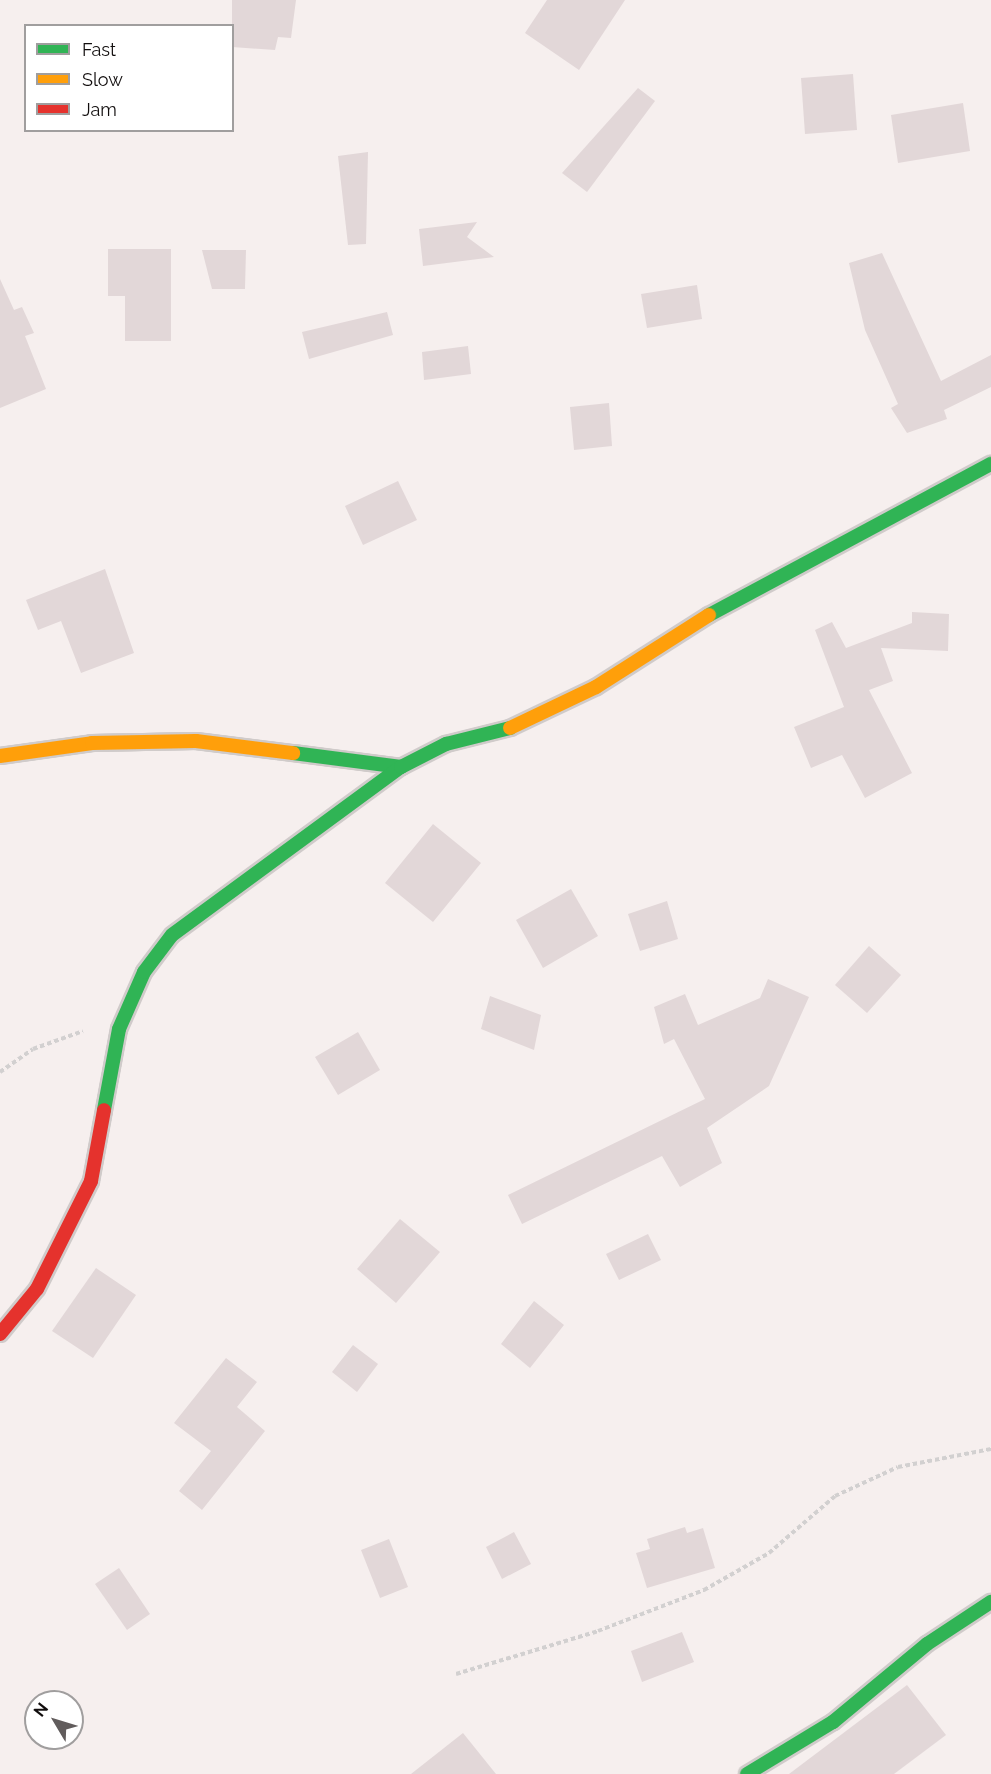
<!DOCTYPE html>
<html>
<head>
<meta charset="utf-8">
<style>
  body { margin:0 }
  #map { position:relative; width:991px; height:1774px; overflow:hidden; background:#f6efee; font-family:Raleway,sans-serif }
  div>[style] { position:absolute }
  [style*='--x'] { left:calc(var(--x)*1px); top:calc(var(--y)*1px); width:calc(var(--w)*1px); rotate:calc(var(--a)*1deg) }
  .building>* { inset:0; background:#e2d7d8 }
  .path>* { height:4px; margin-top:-2px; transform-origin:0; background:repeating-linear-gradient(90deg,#d2d0d0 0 4.5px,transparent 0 7.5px) }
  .roads { filter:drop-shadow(2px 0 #d0cbca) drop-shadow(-2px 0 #d0cbca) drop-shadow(0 2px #d0cbca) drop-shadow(0 -2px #d0cbca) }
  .fast>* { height:14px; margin:-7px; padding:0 7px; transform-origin:7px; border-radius:7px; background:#30b455 }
  .slow>* { height:14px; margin:-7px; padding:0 7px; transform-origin:7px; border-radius:7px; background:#ff9f0a }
  .jam>* { height:14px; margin:-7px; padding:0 7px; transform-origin:7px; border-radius:7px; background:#e5322d }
  span { translate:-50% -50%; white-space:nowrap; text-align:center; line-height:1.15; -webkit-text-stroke:5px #fff; paint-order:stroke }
  .legend { position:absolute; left:24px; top:24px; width:210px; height:108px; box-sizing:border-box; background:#fff; border:2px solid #a09e9e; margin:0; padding:8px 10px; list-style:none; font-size:18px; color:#110d0d }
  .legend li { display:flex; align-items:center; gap:12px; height:30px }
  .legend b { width:30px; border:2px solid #a09e9e }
  .north { position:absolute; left:24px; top:1690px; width:60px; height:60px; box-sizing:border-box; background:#fff; border:2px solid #a09e9e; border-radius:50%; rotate:308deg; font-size:16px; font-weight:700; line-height:24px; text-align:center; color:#110d0d }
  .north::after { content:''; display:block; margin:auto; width:21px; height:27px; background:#615c5c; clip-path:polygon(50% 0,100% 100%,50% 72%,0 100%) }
</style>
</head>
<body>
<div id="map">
  <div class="building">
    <div style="clip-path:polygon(232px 0,296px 0,291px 38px,278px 37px,275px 50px,232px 47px)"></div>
    <div style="clip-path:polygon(547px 0,625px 0,579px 70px,525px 33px)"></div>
    <div style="clip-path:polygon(853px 74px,857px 130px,805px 134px,801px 78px)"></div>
    <div style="clip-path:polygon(638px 88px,655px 101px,587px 192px,562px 173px)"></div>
    <div style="clip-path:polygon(963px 103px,970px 151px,898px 163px,891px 115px)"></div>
    <div style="clip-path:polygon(368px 152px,366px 244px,348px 245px,338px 156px)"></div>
    <div style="clip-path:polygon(477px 222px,467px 237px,494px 257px,423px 266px,419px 229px)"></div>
    <div style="clip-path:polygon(108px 249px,171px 249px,171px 341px,125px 341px,125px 296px,108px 296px)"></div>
    <div style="clip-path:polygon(202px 250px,246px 250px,245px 289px,212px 289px)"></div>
    <div style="clip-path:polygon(882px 253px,941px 381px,991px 355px,991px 387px,944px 410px,947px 419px,907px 433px,891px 408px,898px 404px,865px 330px,849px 263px)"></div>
    <div style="clip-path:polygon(0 279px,14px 310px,22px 307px,34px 333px,25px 336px,46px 389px,0 408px)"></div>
    <div style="clip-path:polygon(697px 285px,702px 319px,647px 328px,641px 294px)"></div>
    <div style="clip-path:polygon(387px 312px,393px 335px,309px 359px,302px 332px)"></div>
    <div style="clip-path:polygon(468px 346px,471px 374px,424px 380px,422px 352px)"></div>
    <div style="clip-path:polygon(609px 403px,612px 446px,574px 450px,570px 407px)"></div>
    <div style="clip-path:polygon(398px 481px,417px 520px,363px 545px,345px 506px)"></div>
    <div style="clip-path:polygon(105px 569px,134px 653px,81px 673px,61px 621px,38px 630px,26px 600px)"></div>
    <div style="clip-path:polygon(912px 612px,949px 614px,948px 651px,881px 648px,893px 681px,869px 690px,912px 773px,865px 798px,842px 755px,811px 768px,794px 727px,844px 707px,815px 630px,832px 622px,846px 648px,912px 623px)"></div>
    <div style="clip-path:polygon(433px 824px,481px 863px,433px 922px,385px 883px)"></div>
    <div style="clip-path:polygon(571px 889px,598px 936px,543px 968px,516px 920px)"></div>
    <div style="clip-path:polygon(667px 901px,678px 939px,640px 951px,628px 914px)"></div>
    <div style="clip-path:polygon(869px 946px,901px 975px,867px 1013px,835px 985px)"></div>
    <div style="clip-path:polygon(768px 979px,809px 997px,769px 1086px,707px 1128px,722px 1163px,680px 1187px,662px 1156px,522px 1224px,508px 1195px,705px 1099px,674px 1039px,664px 1044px,654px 1007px,685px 994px,698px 1025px,760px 998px)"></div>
    <div style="clip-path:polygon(490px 996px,541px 1015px,534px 1050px,481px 1029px)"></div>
    <div style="clip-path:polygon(358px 1032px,380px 1070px,338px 1095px,315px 1057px)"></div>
    <div style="clip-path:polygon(400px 1219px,440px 1252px,396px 1303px,357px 1269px)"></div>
    <div style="clip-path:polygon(648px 1234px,661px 1260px,619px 1280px,606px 1254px)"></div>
    <div style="clip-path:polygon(96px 1268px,136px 1295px,93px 1358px,52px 1331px)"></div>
    <div style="clip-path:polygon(534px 1301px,564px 1325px,530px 1368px,501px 1344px)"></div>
    <div style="clip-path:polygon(353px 1345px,378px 1364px,357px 1392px,332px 1372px)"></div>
    <div style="clip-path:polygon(226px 1358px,257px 1382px,237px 1407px,265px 1431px,202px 1510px,179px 1491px,211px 1451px,174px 1423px)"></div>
    <div style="clip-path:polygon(685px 1527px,687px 1533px,703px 1528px,715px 1568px,647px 1588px,636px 1553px,650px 1549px,647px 1539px)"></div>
    <div style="clip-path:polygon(514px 1532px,531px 1564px,502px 1579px,486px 1547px)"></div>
    <div style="clip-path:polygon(389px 1539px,408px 1587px,380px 1598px,361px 1550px)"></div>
    <div style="clip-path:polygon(119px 1568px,150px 1614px,127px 1630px,95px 1584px)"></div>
    <div style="clip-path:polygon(682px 1632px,694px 1662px,642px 1682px,631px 1651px)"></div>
    <div style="clip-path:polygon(907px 1685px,946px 1735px,894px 1774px,789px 1774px)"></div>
    <div style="clip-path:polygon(463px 1733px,496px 1774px,411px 1774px)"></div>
  </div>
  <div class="path">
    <div style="--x:0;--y:1072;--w:40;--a:-34.9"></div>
    <div style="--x:33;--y:1049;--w:53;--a:-19.8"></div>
    <div style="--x:456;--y:1674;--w:148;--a:-16.8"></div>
    <div style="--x:598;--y:1631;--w:114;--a:-21.1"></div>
    <div style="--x:704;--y:1590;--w:75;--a:-29.6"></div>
    <div style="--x:769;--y:1553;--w:87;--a:-40.8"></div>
    <div style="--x:835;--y:1496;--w:69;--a:-24.7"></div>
    <div style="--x:898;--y:1467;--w:95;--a:-11"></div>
  </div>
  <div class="roads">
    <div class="fast">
      <div style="--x:709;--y:615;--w:320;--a:-28.2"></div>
      <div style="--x:293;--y:753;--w:109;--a:7.4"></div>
      <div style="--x:104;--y:1110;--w:82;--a:-79.5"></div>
      <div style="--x:119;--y:1029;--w:62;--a:-66.3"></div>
      <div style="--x:144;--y:972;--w:46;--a:-52.9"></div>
      <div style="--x:172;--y:935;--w:284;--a:-36.3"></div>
      <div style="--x:401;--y:767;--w:51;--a:-27.1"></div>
      <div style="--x:446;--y:744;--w:66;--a:-14"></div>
      <div style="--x:747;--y:1774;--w:100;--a:-31.2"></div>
      <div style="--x:833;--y:1722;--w:122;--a:-39.7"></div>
      <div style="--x:927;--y:1644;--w:77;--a:-33.3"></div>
    </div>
    <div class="slow">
      <div style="--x:510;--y:728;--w:95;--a:-25.5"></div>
      <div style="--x:596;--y:687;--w:134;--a:-32.5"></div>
      <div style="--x:0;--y:756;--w:93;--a:-8"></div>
      <div style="--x:92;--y:743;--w:104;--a:-1.1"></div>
      <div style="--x:196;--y:741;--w:98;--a:7.1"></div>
    </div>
    <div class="jam">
      <div style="--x:0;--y:1334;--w:58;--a:-50.6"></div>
      <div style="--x:37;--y:1289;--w:121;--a:-63.4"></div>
      <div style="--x:91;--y:1181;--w:72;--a:-79.6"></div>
    </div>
  </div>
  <ul class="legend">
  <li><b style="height:8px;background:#30b455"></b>Fast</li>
  <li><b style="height:8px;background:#ff9f0a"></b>Slow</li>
  <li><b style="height:8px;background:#e5322d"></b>Jam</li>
  </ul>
  <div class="north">N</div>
</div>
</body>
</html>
